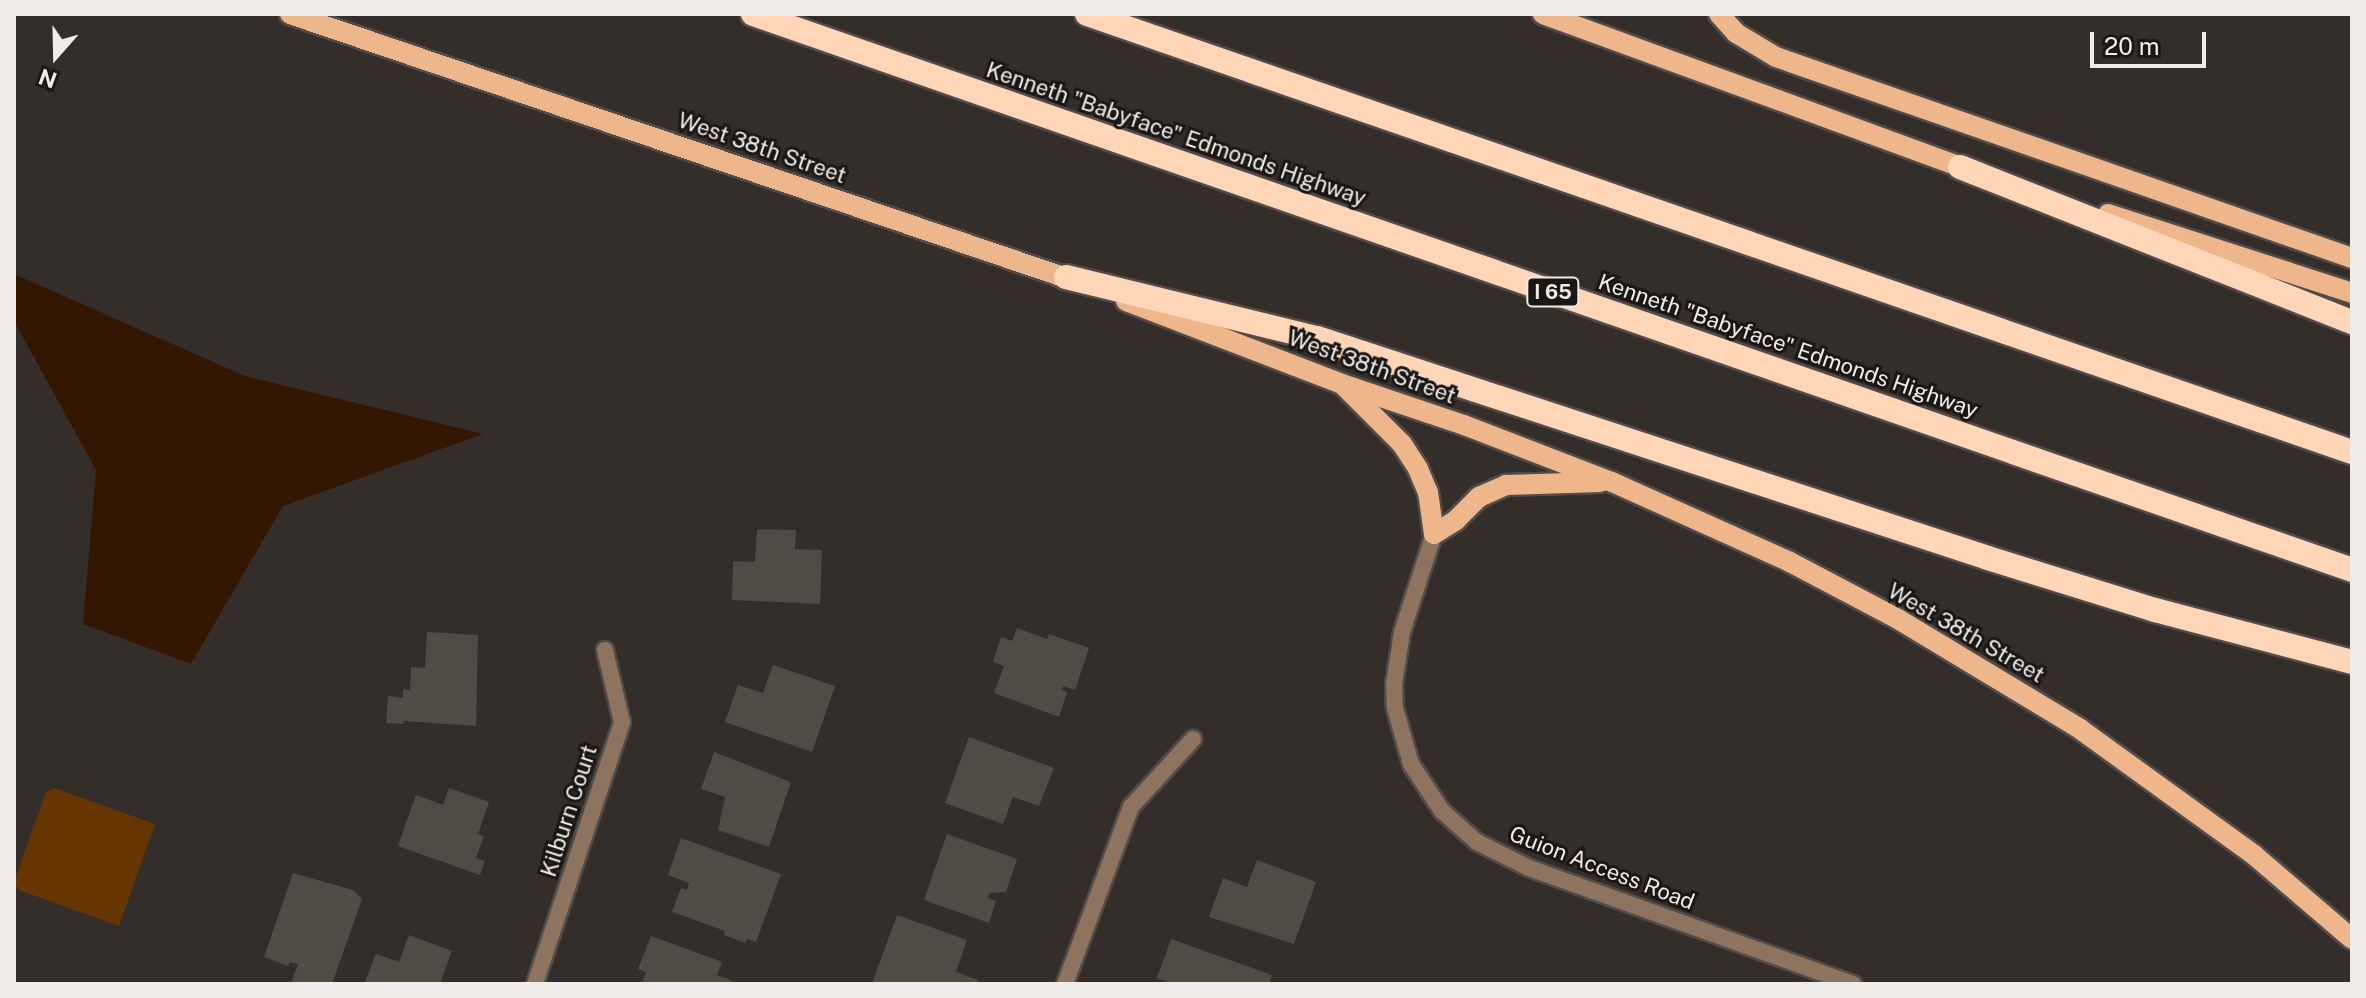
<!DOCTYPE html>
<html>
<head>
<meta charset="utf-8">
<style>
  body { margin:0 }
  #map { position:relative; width:2366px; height:998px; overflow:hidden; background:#342e2a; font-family:"Public Sans",sans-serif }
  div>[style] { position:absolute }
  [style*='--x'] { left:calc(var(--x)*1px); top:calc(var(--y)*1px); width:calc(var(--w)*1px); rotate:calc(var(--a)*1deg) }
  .green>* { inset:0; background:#673500 }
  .water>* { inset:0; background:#341700 }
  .building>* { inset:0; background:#514b46 }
  .roads { filter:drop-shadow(2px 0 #524c49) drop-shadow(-2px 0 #524c49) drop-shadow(0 2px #524c49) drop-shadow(0 -2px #524c49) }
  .minor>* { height:16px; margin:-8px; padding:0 8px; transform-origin:8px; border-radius:8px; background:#8e735f }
  .tertiary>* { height:16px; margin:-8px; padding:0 8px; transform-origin:8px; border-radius:8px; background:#8e735f }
  .primary>* { height:20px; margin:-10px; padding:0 10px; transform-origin:10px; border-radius:10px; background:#edb68b }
  .motorway>* { height:24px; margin:-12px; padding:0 12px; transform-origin:12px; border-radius:12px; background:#ffd7b8 }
  span { translate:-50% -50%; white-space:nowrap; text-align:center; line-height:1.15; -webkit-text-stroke:6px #1a1715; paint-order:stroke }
  .shield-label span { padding:2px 6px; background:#1a1715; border:2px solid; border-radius:6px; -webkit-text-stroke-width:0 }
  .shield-label { font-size:20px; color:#f0ece9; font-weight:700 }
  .street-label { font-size:22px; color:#f0ece9 }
  .frame { position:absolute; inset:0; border:16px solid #f0ece9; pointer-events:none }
  .north { position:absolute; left:16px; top:16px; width:80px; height:80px; -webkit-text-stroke:6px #1a1715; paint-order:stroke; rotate:200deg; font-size:22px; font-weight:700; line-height:32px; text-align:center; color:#f0ece9 }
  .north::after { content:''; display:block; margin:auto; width:28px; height:36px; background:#f0ece9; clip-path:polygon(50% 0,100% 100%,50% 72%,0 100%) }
  .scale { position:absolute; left:2090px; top:32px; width:116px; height:36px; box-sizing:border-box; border:4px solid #f0ece9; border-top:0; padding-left:10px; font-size:24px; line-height:28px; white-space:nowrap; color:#f0ece9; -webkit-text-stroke:6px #1a1715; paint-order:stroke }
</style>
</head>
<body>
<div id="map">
  <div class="green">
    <div style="clip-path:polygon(54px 788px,155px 824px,119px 926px,19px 890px,14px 882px,46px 792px)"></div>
  </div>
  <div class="water">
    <div style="clip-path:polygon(14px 274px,245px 376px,483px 434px,283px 506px,191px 664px,83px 624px,96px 470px,14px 321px)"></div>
  </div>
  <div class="building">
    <div style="clip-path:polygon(757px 529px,796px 530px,795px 549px,822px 550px,820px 604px,732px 600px,733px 561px,755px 562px)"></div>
    <div style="clip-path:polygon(1017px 628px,1047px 639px,1049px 634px,1089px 648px,1075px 690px,1063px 686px,1062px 690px,1067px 692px,1059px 717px,994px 693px,1004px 666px,993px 662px,1001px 637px,1012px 641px)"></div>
    <div style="clip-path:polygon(427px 632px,478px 635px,476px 726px,404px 721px,403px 724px,386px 723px,388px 696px,403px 698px,403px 689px,410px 690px,411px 667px,425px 668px)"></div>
    <div style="clip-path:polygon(773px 665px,835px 686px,812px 752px,725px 722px,738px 685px,763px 693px)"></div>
    <div style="clip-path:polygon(969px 737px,1054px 768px,1039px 806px,1013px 797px,1003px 824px,945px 803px)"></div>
    <div style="clip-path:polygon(714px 752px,791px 782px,769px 847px,718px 830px,725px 797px,701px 789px)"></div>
    <div style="clip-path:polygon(449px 788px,489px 802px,478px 834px,484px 836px,476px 858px,485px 861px,480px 875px,398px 846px,416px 795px,443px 805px)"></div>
    <div style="clip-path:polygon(947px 834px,1017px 859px,1006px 892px,990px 893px,988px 898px,996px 901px,989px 923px,924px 900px)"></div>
    <div style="clip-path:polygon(681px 838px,781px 874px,756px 942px,747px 939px,745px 943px,724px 935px,725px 931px,672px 912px,681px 888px,687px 890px,689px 883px,668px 875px)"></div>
    <div style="clip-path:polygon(1257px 860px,1316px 882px,1294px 944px,1209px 917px,1223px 878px,1247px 887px)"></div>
    <div style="clip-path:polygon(293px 873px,353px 890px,362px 899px,332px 984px,291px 984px,298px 964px,290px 962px,288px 966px,264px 957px)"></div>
    <div style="clip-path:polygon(897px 915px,967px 940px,956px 972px,978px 980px,976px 984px,872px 984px)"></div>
    <div style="clip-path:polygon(409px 935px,452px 951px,440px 984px,364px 984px,376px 954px,399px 962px)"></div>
    <div style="clip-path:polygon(651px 936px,722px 962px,717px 975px,731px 980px,730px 984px,642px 984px,646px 972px,638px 969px)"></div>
    <div style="clip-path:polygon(1171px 939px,1272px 975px,1269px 984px,1174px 984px,1157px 978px)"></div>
  </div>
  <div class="roads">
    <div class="minor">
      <div style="--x:535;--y:984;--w:276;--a:-71.6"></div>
      <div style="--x:622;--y:722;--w:74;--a:-103.3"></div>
      <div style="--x:1065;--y:984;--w:189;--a:-69.6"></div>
      <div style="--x:1131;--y:807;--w:92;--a:-47.6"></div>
    </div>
    <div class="tertiary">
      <div style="--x:1434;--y:534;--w:103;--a:108.1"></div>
      <div style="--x:1402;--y:632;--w:53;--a:98.7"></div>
      <div style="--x:1394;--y:684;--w:24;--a:88"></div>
      <div style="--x:1395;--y:708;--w:58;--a:74.1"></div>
      <div style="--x:1411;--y:764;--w:56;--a:56.6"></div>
      <div style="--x:1442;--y:811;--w:47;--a:41.5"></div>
      <div style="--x:1477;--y:842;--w:58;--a:26.6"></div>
      <div style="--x:1529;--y:868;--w:344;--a:19.7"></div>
    </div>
    <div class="primary">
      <div style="--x:290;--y:14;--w:832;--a:18.78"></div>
      <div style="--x:1543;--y:14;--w:460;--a:20.1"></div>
      <div style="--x:1719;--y:14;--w:25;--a:48"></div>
      <div style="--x:1736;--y:33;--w:47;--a:31"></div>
      <div style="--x:1776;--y:57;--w:610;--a:19.24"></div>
      <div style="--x:2108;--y:214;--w:256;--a:17.9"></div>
      <div style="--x:1126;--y:301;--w:231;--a:21"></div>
      <div style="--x:1342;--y:384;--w:129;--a:18.6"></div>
      <div style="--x:1464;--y:425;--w:159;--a:21.1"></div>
      <div style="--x:1612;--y:482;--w:195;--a:24.2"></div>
      <div style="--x:1790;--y:562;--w:122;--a:27.8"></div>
      <div style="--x:1898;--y:619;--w:213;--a:31.1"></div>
      <div style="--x:2080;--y:729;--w:215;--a:35.9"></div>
      <div style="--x:2254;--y:855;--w:129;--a:40.6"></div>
      <div style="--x:1345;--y:387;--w:81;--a:45"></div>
      <div style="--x:1402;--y:444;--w:30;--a:57"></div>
      <div style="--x:1418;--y:469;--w:25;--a:67"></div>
      <div style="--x:1428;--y:492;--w:42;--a:81.9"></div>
      <div style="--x:1434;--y:534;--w:26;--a:-32"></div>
      <div style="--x:1456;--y:520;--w:33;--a:-45"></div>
      <div style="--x:1479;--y:497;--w:30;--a:-24"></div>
      <div style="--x:1506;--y:485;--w:94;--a:-1.8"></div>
    </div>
    <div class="motorway">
      <div style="--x:753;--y:14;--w:1693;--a:19.17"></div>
      <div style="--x:1087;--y:14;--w:1339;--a:19.1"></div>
      <div style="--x:1960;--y:167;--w:422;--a:21.6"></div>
      <div style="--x:1066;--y:277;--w:258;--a:13.7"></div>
      <div style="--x:1317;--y:338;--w:706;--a:18.15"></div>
      <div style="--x:1988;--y:558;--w:175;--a:17.3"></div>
      <div style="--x:2155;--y:610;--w:204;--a:14.8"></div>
    </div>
  </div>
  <div class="shield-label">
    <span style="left:1553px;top:292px">I 65</span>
  </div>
  <div class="street-label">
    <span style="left:1176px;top:134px;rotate:19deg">Kenneth "Babyface" Edmonds Highway</span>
    <span style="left:762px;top:148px;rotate:19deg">West 38th Street</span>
    <span style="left:1788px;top:346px;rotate:19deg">Kenneth "Babyface" Edmonds Highway</span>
    <span style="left:1372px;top:367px;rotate:20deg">West 38th Street</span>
    <span style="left:1966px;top:633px;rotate:30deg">West 38th Street</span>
    <span style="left:569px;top:811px;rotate:-72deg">Kilburn Court</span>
    <span style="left:1602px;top:868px;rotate:21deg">Guion Access Road</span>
  </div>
  <div class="frame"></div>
  <div class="north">N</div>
  <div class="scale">20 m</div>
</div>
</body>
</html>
